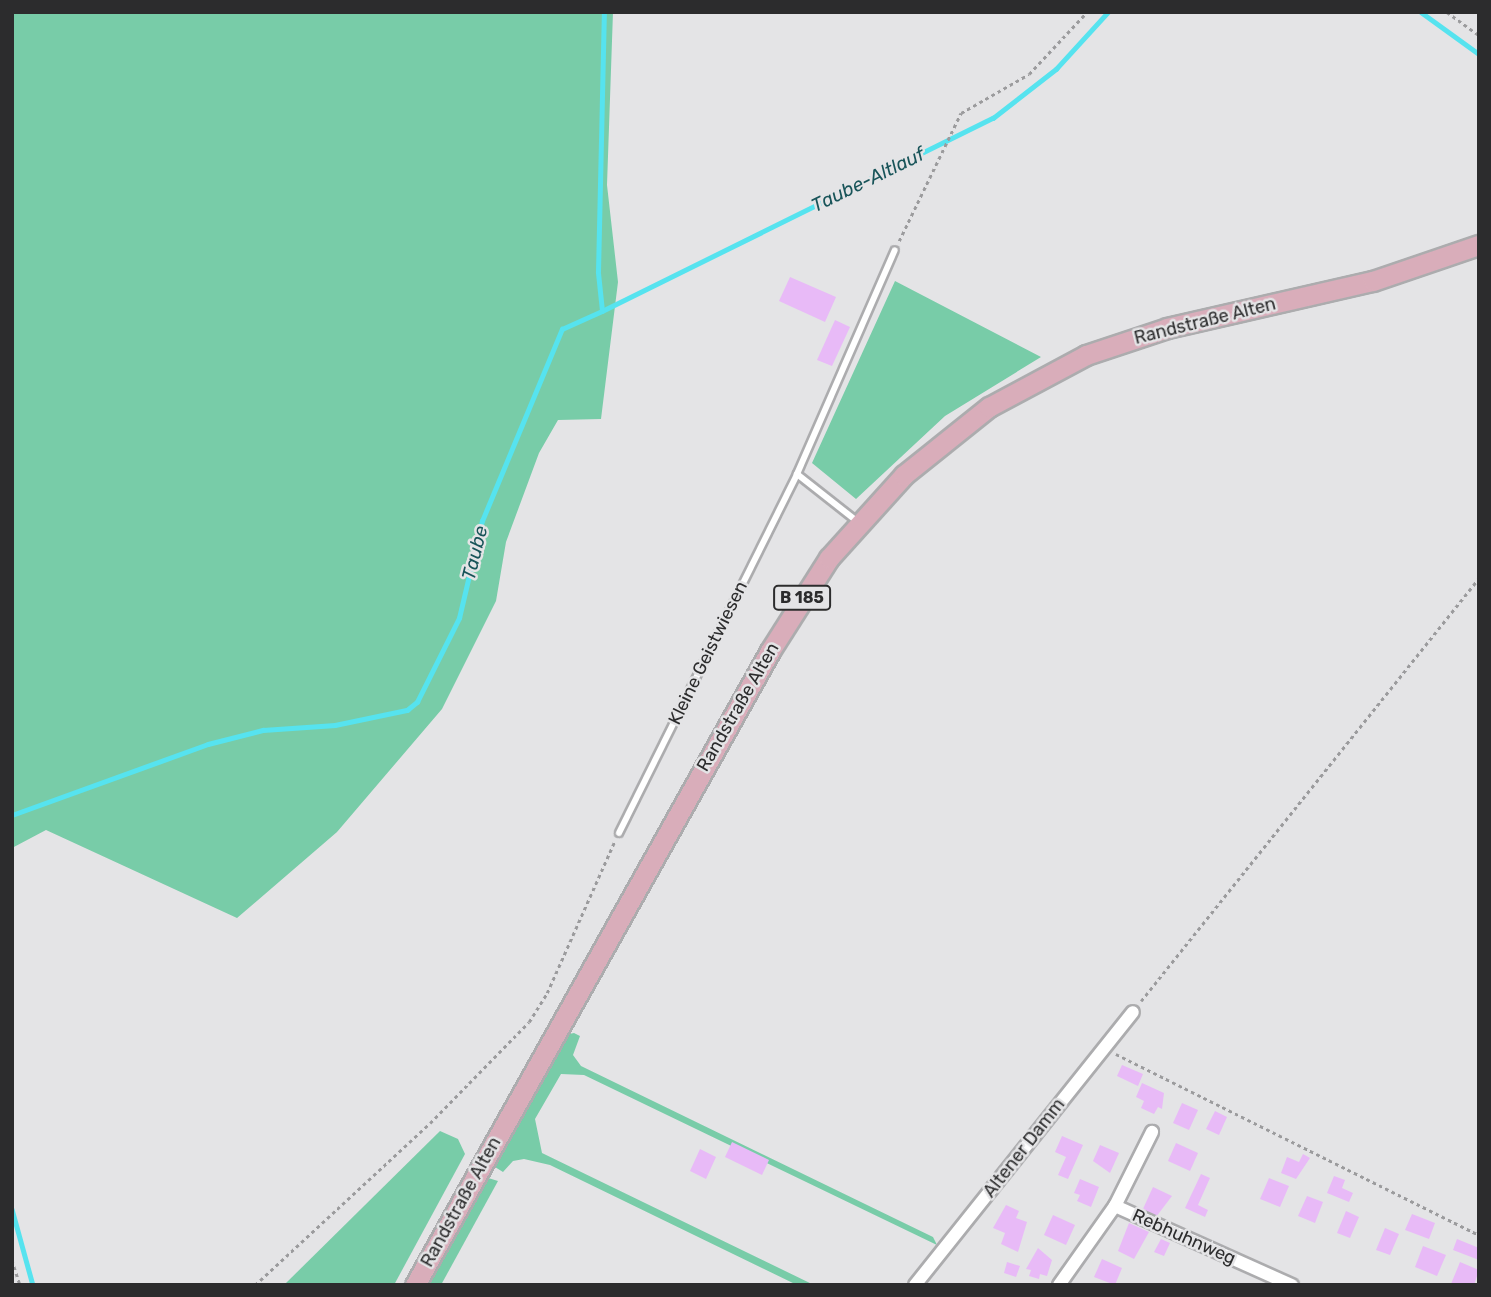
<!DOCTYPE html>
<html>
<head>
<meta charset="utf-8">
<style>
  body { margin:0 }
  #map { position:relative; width:1491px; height:1297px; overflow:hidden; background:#e4e4e6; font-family:Rubik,sans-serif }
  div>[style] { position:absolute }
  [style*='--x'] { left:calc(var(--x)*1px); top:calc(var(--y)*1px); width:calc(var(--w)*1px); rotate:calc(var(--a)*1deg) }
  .green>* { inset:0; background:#78cca8 }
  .stream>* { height:4.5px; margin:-2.25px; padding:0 2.25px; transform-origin:2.25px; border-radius:2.25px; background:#56e3ef }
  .building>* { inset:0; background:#e8baf7 }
  .path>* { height:2.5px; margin-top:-1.25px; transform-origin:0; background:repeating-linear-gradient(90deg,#9b9b9d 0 3.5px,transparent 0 7px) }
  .roads { filter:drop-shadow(2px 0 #acacae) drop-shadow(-2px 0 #acacae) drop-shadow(0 2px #acacae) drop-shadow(0 -2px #acacae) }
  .service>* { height:6px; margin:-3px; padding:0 3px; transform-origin:3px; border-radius:3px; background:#fff }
  .minor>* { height:12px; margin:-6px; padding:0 6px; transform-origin:6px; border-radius:6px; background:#fff }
  .primary>* { height:19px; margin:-9.5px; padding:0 9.5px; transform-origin:9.5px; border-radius:9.5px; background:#d9adba }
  span { translate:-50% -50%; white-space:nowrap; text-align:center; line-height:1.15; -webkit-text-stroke:5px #e4e4e6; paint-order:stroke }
  .shield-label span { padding:2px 5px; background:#e4e4e6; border:2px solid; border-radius:5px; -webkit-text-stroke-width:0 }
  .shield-label { font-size:16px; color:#2c2c2d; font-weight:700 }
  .street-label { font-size:18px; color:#2c2c2d }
  .water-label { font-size:19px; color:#185459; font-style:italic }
  .frame { position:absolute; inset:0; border:14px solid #2c2c2d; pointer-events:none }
</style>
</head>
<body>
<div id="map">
  <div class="green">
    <div style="clip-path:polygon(12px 12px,613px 12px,607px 185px,618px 282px,601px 419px,558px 420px,539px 453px,506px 542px,496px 601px,442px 709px,337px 832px,237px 918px,46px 830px,12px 848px)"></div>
    <div style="clip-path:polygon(895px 281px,1041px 357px,945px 416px,856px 499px,812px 463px)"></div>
    <div style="clip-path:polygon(574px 1033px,580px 1036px,573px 1055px,581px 1066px,933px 1237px,937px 1245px,584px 1075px,561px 1074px,535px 1119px,542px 1153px,814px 1285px,797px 1285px,550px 1165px,524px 1159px,513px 1161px,503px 1172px,495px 1167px,494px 1159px,564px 1035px)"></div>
    <div style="clip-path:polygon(440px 1131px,458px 1139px,465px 1154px,394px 1285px,284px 1285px)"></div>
    <div style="clip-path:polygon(485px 1177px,498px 1181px,441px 1285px,425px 1285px)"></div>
  </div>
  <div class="stream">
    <div style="--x:1421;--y:12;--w:72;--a:35.9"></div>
    <div style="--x:602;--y:311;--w:436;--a:-26.3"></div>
    <div style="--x:993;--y:118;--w:80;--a:-37.9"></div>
    <div style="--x:1056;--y:69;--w:77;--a:-47.6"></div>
    <div style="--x:12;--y:815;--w:208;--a:-19.9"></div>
    <div style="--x:208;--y:744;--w:57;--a:-14.3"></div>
    <div style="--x:263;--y:730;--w:72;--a:-4"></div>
    <div style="--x:335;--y:725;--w:74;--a:-11.8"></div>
    <div style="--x:407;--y:710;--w:13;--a:-39"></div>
    <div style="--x:417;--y:702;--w:94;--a:-63.4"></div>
    <div style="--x:459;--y:618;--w:100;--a:-76.7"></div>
    <div style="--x:482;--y:521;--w:208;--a:-67.4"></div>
    <div style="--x:562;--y:329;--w:44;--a:-24.2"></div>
    <div style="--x:602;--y:311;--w:39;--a:-96"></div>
    <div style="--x:598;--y:272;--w:260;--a:-88.7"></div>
    <div style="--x:12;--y:1209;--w:79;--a:74.6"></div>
  </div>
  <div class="building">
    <div style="clip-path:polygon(790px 277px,836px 297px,825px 322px,779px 301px)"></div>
    <div style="clip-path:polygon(835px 320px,850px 327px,832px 366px,817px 360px)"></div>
    <div style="clip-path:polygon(1122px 1065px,1143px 1074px,1138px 1086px,1117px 1076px)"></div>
    <div style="clip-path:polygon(1142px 1083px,1164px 1093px,1162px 1109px,1158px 1107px,1154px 1114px,1141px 1108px,1144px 1101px,1136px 1097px)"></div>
    <div style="clip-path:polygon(1182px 1103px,1198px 1110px,1189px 1130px,1173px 1123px)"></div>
    <div style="clip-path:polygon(1215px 1111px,1227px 1117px,1219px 1135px,1206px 1129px)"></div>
    <div style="clip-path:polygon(1062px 1136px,1083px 1145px,1068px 1179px,1058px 1175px,1066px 1157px,1055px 1152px)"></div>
    <div style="clip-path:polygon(732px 1142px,769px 1160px,762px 1175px,725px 1157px)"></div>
    <div style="clip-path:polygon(1176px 1143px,1198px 1153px,1190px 1171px,1168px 1161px)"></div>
    <div style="clip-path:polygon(1100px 1145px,1119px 1153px,1110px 1173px,1093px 1161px)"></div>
    <div style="clip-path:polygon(700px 1149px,716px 1157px,706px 1179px,690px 1171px)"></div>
    <div style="clip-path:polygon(1303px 1154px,1310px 1158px,1296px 1179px,1281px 1173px,1287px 1157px,1299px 1162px)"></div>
    <div style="clip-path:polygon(1201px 1174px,1210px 1178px,1198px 1205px,1208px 1210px,1205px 1217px,1185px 1208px)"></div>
    <div style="clip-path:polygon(1334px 1176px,1345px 1180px,1342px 1188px,1353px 1193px,1349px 1202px,1327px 1193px)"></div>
    <div style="clip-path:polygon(1269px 1178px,1289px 1186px,1280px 1207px,1260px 1199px)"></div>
    <div style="clip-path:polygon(1080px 1179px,1099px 1187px,1091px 1207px,1077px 1201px,1080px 1195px,1074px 1193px)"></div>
    <div style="clip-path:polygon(1153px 1187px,1172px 1196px,1156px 1217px,1142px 1211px)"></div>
    <div style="clip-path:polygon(1307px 1196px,1323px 1202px,1315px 1223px,1298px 1216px)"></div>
    <div style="clip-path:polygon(1006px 1205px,1019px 1211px,1016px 1218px,1027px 1222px,1018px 1252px,1001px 1244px,1005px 1233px,993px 1228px)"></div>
    <div style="clip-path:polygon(1346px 1211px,1359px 1217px,1350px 1238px,1337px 1233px)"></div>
    <div style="clip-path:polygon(1412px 1214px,1435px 1223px,1429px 1239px,1405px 1230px)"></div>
    <div style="clip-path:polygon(1053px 1215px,1075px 1225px,1066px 1245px,1044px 1235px)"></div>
    <div style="clip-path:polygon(1129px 1223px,1149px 1232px,1134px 1259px,1118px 1251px)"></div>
    <div style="clip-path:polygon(1385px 1228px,1399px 1234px,1390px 1255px,1376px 1250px)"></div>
    <div style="clip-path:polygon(1161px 1239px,1170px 1243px,1164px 1256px,1154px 1252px)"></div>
    <div style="clip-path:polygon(1457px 1239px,1479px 1248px,1479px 1260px,1453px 1250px)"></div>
    <div style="clip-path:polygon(1423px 1246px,1446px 1255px,1437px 1276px,1415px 1267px)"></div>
    <div style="clip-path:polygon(1038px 1248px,1052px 1260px,1047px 1276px,1040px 1274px,1039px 1279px,1029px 1276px,1031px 1270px,1026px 1269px)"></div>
    <div style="clip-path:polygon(1102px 1259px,1122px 1268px,1115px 1285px,1094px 1277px)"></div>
    <div style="clip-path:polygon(1007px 1262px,1020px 1266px,1016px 1277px,1004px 1273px)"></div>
    <div style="clip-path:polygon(1460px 1262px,1479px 1270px,1474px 1285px,1451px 1284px)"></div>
  </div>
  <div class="path">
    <div style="--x:1447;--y:12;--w:39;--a:36"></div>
    <div style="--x:899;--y:241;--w:142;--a:-64.2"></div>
    <div style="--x:961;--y:113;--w:78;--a:-29.8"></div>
    <div style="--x:1029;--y:74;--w:85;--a:-46.9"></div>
    <div style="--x:1141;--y:1001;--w:541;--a:-51.37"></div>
    <div style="--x:1116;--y:1054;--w:406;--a:26.5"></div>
    <div style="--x:12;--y:1260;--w:26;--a:72"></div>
    <div style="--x:255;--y:1285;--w:238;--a:-42.8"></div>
    <div style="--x:430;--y:1123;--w:141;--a:-45.6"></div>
    <div style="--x:529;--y:1022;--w:34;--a:-58"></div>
    <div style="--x:547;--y:993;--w:167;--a:-66"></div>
  </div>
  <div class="roads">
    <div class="service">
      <div style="--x:797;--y:474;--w:78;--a:38.2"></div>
      <div style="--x:619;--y:833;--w:401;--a:-63.6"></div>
      <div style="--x:797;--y:474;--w:244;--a:-66.4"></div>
    </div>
    <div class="minor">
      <div style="--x:1115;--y:1206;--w:194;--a:24.1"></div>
      <div style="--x:915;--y:1285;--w:349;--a:-51.4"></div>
      <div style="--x:1059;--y:1285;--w:97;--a:-54.7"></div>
      <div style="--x:1115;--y:1206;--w:83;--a:-63.4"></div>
    </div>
    <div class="primary">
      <div style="--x:415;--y:1285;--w:727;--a:-60.75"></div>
      <div style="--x:770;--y:651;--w:110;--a:-57.6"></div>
      <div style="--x:829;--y:558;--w:112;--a:-47.9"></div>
      <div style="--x:904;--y:475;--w:109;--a:-38.7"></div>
      <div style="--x:989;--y:407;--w:110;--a:-28.2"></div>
      <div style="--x:1086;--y:355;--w:85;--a:-18.4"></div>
      <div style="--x:1167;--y:328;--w:211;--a:-12.9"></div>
      <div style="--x:1373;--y:281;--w:112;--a:-18.8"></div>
    </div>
  </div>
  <div class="shield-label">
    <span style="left:802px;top:598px">B 185</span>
  </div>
  <div class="street-label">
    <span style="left:1205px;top:321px;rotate:-14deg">Randstraße Alten</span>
    <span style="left:708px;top:653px;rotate:-64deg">Kleine Geistwiesen</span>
    <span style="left:738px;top:707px;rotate:-60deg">Randstraße Alten</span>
    <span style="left:1024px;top:1148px;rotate:-52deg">Altener Damm</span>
    <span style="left:461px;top:1202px;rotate:-61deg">Randstraße Alten</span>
    <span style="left:1184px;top:1237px;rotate:24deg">Rebhuhnweg</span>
  </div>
  <div class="water-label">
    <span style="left:868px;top:180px;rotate:-26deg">Taube-Altlauf</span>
    <span style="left:475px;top:553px;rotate:-76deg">Taube</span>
  </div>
  <div class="frame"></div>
</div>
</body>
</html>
